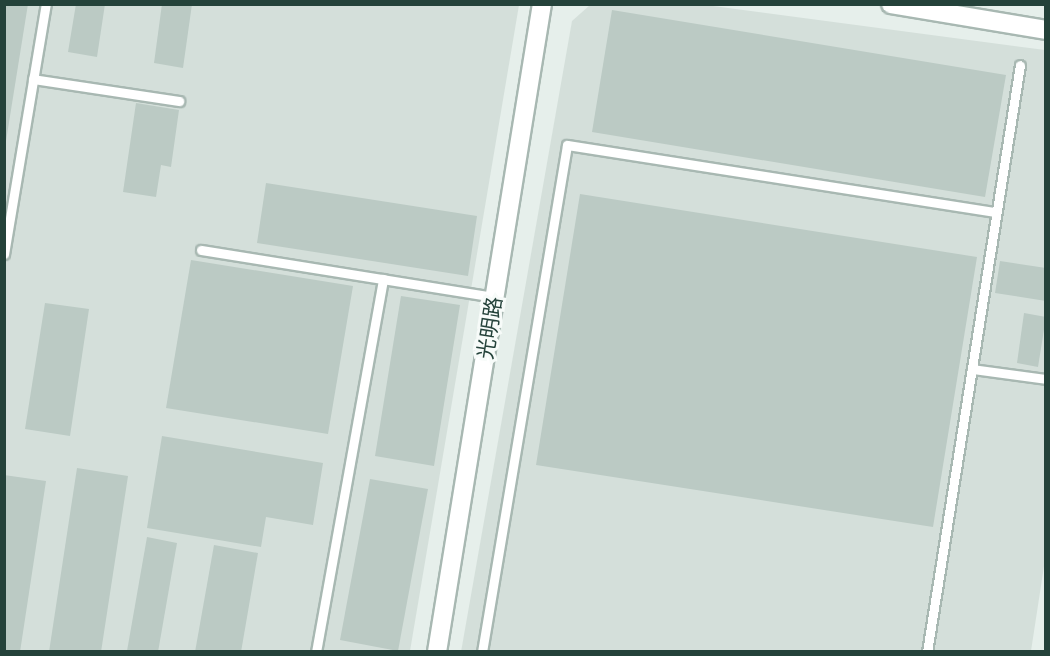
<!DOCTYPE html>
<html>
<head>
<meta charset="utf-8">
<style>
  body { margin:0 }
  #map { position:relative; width:1050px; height:656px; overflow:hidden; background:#e6efeb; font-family:"Source Sans 3","Noto Sans SC",sans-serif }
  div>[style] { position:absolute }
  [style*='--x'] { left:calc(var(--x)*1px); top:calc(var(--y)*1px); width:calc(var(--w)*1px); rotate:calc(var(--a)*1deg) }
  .built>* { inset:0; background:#d4dfda }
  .building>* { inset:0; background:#bbcac4 }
  .roads { filter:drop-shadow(2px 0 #a8b8b2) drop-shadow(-2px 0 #a8b8b2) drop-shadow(0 2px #a8b8b2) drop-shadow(0 -2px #a8b8b2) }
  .lane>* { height:9px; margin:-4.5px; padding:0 4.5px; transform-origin:4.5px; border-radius:4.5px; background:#fff }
  .secondary>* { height:18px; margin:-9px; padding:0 9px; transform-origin:9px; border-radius:9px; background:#fff }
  span { translate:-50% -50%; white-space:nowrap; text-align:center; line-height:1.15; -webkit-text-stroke:6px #f7fbf9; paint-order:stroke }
  .street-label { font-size:21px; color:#24423a }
  .frame { position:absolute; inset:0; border:6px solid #24423a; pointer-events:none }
</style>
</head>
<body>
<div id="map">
  <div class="built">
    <div style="clip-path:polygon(698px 4px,1045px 50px,1046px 553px,1031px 651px,461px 652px,572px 21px,590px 5px)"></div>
    <div style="clip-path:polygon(4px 5px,519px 5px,410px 651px,5px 651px)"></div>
  </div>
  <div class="building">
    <div style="clip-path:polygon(4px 4px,28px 4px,6px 141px,4px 141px)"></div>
    <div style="clip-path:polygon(76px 4px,105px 4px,97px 57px,68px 52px)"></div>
    <div style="clip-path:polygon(162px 4px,192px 4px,183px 68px,154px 63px)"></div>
    <div style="clip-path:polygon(612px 10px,1006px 75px,985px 197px,592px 132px)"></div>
    <div style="clip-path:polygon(136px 103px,179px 110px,171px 167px,161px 165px,156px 197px,123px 192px)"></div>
    <div style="clip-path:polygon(266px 183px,477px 216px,468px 276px,257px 243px)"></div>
    <div style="clip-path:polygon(580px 194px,977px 257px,933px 527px,536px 465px)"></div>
    <div style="clip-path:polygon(191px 260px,353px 286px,328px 434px,166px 408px)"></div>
    <div style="clip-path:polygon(1000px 261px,1046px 268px,1046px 301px,995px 293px)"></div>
    <div style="clip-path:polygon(401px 296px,460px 305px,434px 466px,375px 456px)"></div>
    <div style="clip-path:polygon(45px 303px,89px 309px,70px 436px,25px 429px)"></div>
    <div style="clip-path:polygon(1024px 313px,1046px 317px,1038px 367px,1017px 363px)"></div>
    <div style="clip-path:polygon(162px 436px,323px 463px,313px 525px,266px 517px,261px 547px,147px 528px)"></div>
    <div style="clip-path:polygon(77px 468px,128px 476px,101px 652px,49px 652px)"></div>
    <div style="clip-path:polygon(4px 475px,46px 481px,20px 652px,4px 652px)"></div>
    <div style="clip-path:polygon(370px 479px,428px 489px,398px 651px,340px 640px)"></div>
    <div style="clip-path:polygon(147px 537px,177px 543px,158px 652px,132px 652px,127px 651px)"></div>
    <div style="clip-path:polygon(214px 545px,258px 553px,241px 652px,195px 652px)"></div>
  </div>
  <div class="roads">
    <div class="lane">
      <div style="--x:33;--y:79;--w:148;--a:8.6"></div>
      <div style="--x:201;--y:250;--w:298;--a:9.1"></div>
      <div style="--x:4;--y:254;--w:254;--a:-80.5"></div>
      <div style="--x:972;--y:369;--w:75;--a:7.7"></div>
      <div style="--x:316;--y:652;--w:379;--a:-79.8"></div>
      <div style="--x:482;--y:652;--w:514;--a:-80.48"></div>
      <div style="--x:567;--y:145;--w:434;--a:8.9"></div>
      <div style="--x:927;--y:652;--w:594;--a:-81"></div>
    </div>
    <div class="secondary">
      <div style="--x:891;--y:4;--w:157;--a:9.5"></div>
      <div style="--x:437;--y:652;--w:656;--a:-80.8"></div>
    </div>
  </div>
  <div class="street-label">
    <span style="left:490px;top:328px;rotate:-81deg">光明路</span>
  </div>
  <div class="frame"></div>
</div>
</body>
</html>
